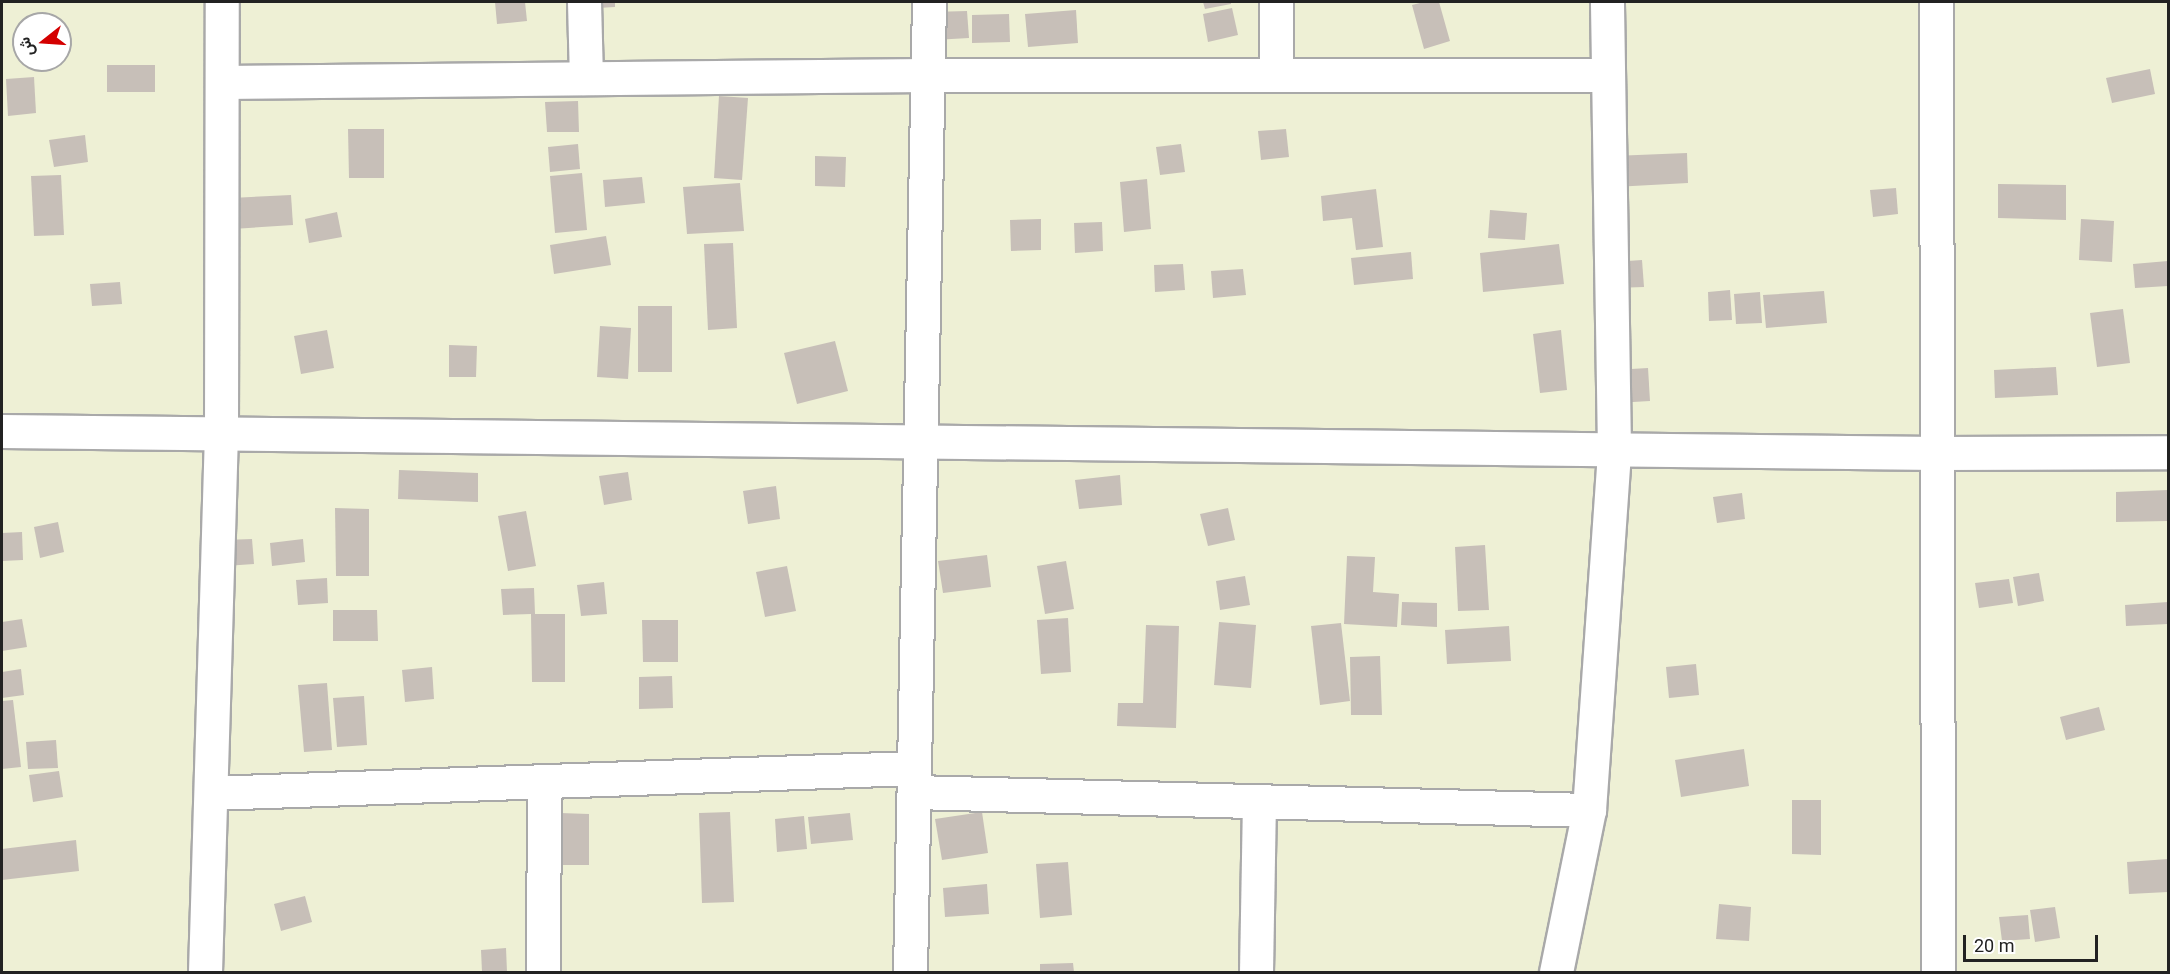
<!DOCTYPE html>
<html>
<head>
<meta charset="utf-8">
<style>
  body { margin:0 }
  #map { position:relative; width:2170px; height:974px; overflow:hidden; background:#f2efe9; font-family:Roboto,Vazirmatn,sans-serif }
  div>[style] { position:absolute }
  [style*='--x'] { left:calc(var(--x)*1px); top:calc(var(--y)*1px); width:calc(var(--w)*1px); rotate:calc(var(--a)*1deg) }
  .farmland>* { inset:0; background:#eef0d5 }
  .building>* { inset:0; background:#c7bfb8 }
  .roads { filter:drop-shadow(2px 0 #a9a9a9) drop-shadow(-2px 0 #a9a9a9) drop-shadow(0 2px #a9a9a9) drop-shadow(0 -2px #a9a9a9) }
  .street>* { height:33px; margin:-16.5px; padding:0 16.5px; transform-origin:16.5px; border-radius:16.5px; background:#fff }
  span { translate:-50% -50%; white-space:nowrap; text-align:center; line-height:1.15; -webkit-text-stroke:5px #fff; paint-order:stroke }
  .frame { position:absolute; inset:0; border:3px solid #222; pointer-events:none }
  .north { position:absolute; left:12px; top:12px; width:60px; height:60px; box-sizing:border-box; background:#fff; border:2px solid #a7a7a7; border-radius:50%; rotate:253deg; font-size:16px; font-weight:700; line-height:24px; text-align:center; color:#222 }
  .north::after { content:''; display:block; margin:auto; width:21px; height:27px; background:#d40000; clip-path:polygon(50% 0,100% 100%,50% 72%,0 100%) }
  .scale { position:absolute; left:1963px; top:935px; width:135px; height:27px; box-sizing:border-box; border:3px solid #222; border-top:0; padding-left:8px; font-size:18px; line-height:21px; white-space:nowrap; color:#222; -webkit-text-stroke:4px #fff; paint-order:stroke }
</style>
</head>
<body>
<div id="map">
  <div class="farmland">
    <div style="clip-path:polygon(evenodd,2px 2px,2168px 2px,2168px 972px,2px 972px,2px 2px,24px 24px,60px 24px,60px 60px,24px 60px,24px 24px)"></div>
  </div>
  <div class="building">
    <div style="clip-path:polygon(495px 2px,525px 2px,527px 21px,497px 24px)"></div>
    <div style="clip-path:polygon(580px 2px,615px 2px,615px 7px,581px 9px)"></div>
    <div style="clip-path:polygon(1203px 2px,1231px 2px,1231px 4px,1205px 9px)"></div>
    <div style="clip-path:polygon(1424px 2px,1439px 2px,1450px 41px,1424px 49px,1412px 5px)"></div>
    <div style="clip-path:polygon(1232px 8px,1238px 35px,1208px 42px,1203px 14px)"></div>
    <div style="clip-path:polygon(1076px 10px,1078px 43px,1028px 47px,1025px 14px)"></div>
    <div style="clip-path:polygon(967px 11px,969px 38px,934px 40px,932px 12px)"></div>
    <div style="clip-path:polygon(1009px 14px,1010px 42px,972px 43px,972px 15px)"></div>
    <div style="clip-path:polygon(107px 65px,155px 65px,155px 92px,107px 92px)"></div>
    <div style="clip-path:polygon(2150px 69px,2155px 94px,2112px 103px,2106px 78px)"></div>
    <div style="clip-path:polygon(34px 77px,36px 113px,8px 116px,6px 79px)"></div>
    <div style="clip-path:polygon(719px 96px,748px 98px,742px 180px,714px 178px)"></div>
    <div style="clip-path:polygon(578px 101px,579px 132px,547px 132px,545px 102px)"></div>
    <div style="clip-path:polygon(348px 129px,384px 129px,384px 178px,349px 178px)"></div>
    <div style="clip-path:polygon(1286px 129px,1289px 157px,1261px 160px,1258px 131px)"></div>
    <div style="clip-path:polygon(85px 135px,88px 162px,54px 167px,49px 140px)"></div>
    <div style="clip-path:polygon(578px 144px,580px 169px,550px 172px,548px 147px)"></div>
    <div style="clip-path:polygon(1181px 144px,1185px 172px,1160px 175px,1156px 147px)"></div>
    <div style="clip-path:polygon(1687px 153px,1688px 183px,1614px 187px,1613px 156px)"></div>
    <div style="clip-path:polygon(815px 156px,846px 157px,845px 187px,815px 186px)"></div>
    <div style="clip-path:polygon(582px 173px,587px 230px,555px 233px,550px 176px)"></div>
    <div style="clip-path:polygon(61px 175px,64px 235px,34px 236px,31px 176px)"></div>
    <div style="clip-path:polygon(642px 177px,645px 203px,605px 207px,603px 180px)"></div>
    <div style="clip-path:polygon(1147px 179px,1151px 229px,1124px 232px,1120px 182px)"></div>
    <div style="clip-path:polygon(740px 183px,744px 231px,687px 234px,683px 187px)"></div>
    <div style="clip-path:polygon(1998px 184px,2066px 185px,2066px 220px,1998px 218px)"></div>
    <div style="clip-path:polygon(1896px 188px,1898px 214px,1873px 217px,1870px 190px)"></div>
    <div style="clip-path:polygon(1376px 189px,1383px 247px,1356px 250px,1352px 218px,1323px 221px,1321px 196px)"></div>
    <div style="clip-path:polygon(291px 195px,293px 225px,233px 229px,231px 198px)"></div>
    <div style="clip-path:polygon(1490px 210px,1527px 213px,1525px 240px,1488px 238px)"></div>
    <div style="clip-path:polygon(337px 212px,342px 237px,309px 243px,305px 219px)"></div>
    <div style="clip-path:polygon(1041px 219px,1041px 250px,1011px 251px,1010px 220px)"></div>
    <div style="clip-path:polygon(2081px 219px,2114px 221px,2112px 262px,2079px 260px)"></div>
    <div style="clip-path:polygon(1102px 222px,1103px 251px,1075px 253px,1074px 223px)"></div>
    <div style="clip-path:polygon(606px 236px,611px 265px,554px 274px,550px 245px)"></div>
    <div style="clip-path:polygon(733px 243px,737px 328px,708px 330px,704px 244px)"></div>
    <div style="clip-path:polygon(1559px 244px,1564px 284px,1483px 292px,1480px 253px)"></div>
    <div style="clip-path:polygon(1411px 252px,1413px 279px,1354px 285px,1351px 258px)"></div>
    <div style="clip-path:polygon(1642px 260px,1644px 287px,1614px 288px,1613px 262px)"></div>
    <div style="clip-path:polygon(2168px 261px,2168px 286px,2135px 288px,2133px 264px)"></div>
    <div style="clip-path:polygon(1183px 264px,1185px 290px,1155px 292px,1154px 265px)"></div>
    <div style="clip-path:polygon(1243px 269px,1246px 295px,1213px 298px,1211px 271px)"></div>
    <div style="clip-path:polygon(120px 282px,122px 304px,92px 306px,90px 284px)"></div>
    <div style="clip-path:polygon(1730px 290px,1732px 320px,1709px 321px,1708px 292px)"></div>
    <div style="clip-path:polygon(1824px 291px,1827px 323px,1766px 328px,1763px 295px)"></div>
    <div style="clip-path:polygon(1760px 292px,1762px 323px,1736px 324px,1734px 294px)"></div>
    <div style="clip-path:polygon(638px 306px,672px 306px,672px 372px,638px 372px)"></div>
    <div style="clip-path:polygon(2123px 309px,2130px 363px,2097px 367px,2090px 313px)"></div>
    <div style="clip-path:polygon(600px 326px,631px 328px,628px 379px,597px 377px)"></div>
    <div style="clip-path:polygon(327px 330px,334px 368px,301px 374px,294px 336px)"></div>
    <div style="clip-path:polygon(1561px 330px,1567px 390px,1540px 393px,1533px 334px)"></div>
    <div style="clip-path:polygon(835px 341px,848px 391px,797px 404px,784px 353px)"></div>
    <div style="clip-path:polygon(449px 345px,477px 346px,476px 377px,449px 377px)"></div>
    <div style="clip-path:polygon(2056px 367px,2058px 395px,1995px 398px,1994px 370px)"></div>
    <div style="clip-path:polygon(1648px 368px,1650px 401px,1616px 403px,1614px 370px)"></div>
    <div style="clip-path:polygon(399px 470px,478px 473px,478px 502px,398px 499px)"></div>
    <div style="clip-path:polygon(628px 472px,632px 500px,604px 505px,599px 476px)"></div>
    <div style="clip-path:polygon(1120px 475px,1122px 505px,1079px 509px,1075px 480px)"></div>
    <div style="clip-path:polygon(776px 486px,780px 519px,748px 524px,743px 491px)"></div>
    <div style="clip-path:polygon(2168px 490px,2168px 521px,2116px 522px,2116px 492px)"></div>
    <div style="clip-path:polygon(1742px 493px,1745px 519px,1717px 523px,1713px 497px)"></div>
    <div style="clip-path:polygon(335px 508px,369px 509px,369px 576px,336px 576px)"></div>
    <div style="clip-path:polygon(1228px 508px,1235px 540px,1208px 546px,1200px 514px)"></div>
    <div style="clip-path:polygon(526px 511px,536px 566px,508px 571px,498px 516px)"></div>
    <div style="clip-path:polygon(58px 522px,64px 552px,40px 558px,34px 527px)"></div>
    <div style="clip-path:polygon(22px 532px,23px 560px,2px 561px,2px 533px)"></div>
    <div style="clip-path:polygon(252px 539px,254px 564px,225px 566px,224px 540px)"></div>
    <div style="clip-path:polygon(303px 539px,305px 562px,272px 566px,270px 543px)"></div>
    <div style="clip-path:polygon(1485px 545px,1489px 610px,1458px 611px,1455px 547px)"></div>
    <div style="clip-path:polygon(987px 555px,991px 587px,943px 593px,938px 561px)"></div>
    <div style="clip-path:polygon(1347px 556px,1375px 557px,1373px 592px,1399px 594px,1397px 627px,1344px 624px)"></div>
    <div style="clip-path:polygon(1066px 561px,1074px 609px,1045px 614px,1037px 566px)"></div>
    <div style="clip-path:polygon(787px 566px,796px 611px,765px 617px,756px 572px)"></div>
    <div style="clip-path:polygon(2039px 573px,2044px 601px,2018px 606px,2013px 577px)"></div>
    <div style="clip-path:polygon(1245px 576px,1250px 605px,1220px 610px,1216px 581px)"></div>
    <div style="clip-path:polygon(327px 578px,328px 603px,298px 605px,296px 580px)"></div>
    <div style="clip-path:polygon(2009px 579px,2013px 603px,1979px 608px,1975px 583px)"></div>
    <div style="clip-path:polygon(604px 582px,607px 614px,581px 616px,577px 585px)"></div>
    <div style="clip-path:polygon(534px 588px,535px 614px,565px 614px,565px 682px,532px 682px,531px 614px,503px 615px,501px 589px)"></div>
    <div style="clip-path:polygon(1402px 602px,1437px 603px,1437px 627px,1401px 625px)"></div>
    <div style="clip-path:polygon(2168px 602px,2168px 624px,2126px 626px,2125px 605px)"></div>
    <div style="clip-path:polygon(333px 610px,377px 610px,378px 641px,333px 641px)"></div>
    <div style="clip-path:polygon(1068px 618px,1071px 672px,1041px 674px,1037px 620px)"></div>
    <div style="clip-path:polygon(22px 619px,27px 647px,2px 651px,2px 622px)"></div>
    <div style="clip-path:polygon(642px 620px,678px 620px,678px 662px,643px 662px)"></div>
    <div style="clip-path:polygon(1219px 622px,1256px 625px,1251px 688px,1214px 685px)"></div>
    <div style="clip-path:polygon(1341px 623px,1350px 701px,1320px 705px,1311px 626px)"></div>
    <div style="clip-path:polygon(1146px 625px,1179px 626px,1176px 728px,1117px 726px,1118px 703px,1143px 703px)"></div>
    <div style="clip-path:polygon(1509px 626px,1511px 661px,1447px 664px,1445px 630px)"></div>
    <div style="clip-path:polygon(1380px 656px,1382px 715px,1351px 715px,1350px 657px)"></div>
    <div style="clip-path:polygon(1696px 664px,1699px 695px,1669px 698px,1666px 667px)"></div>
    <div style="clip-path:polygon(432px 667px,434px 699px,405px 702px,402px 670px)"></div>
    <div style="clip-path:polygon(21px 669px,24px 695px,2px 698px,2px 672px)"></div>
    <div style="clip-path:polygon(672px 676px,673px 708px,639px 709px,639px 677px)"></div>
    <div style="clip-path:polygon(327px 683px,332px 750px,304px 752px,298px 685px)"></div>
    <div style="clip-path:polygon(364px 696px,367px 745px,337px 747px,333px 698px)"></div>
    <div style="clip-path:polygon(13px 700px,21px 767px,2px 769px,2px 701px)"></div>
    <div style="clip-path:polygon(2099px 707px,2105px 730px,2066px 740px,2060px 717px)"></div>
    <div style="clip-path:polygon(56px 740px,58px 768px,28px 769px,26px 742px)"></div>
    <div style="clip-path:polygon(1744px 749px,1749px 786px,1681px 797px,1675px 760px)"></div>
    <div style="clip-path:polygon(59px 771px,63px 797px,33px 802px,29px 775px)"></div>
    <div style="clip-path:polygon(1792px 800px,1821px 800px,1821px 855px,1792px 854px)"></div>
    <div style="clip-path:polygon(730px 812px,734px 902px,702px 903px,699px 813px)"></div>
    <div style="clip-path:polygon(982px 812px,988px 853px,942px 860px,935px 819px)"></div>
    <div style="clip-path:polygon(560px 813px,589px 814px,589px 865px,560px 865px)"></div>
    <div style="clip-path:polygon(850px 813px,853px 840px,811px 844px,808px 817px)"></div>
    <div style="clip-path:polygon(804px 816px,807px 849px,777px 852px,775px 819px)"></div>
    <div style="clip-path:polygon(76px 840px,79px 871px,2px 880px,2px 849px)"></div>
    <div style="clip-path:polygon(2168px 859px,2168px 892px,2129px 894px,2127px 862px)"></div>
    <div style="clip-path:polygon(1068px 862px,1072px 915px,1040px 918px,1036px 864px)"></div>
    <div style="clip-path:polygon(987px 884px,989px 914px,945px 917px,943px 888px)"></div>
    <div style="clip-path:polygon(305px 896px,312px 922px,281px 931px,274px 904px)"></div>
    <div style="clip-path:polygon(1719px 904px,1751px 907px,1749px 941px,1716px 939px)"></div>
    <div style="clip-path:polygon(2055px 907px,2060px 938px,2035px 942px,2030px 910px)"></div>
    <div style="clip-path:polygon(2028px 915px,2030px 939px,2002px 941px,1999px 917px)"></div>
    <div style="clip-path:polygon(506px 948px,507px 972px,482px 972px,481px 950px)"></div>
    <div style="clip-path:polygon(1073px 963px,1074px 972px,1040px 972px,1040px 964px)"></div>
  </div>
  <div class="roads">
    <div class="street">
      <div style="--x:584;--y:2;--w:76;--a:88.5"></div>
      <div style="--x:1936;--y:2;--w:970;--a:89.88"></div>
      <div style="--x:1276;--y:75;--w:73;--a:-90"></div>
      <div style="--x:222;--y:82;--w:705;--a:-0.57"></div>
      <div style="--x:927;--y:75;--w:680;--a:0"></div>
      <div style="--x:2;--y:431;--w:1935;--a:0.65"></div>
      <div style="--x:1937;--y:453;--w:231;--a:-0.2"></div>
      <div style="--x:914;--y:792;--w:675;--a:1.53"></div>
      <div style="--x:211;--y:793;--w:703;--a:-2.04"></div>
      <div style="--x:205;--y:972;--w:539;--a:-88.3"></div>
      <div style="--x:221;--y:433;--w:431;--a:-89.9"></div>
      <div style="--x:543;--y:972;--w:191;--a:-89.7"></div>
      <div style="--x:910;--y:972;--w:970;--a:-88.88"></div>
      <div style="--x:1256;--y:972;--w:170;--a:-89"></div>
      <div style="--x:1556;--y:972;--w:165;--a:-78.5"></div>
      <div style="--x:1589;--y:810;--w:361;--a:-86"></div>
      <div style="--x:1614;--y:450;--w:448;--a:-90.9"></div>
    </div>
  </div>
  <div class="frame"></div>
  <div class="north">ش</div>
  <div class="scale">20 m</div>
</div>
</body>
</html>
